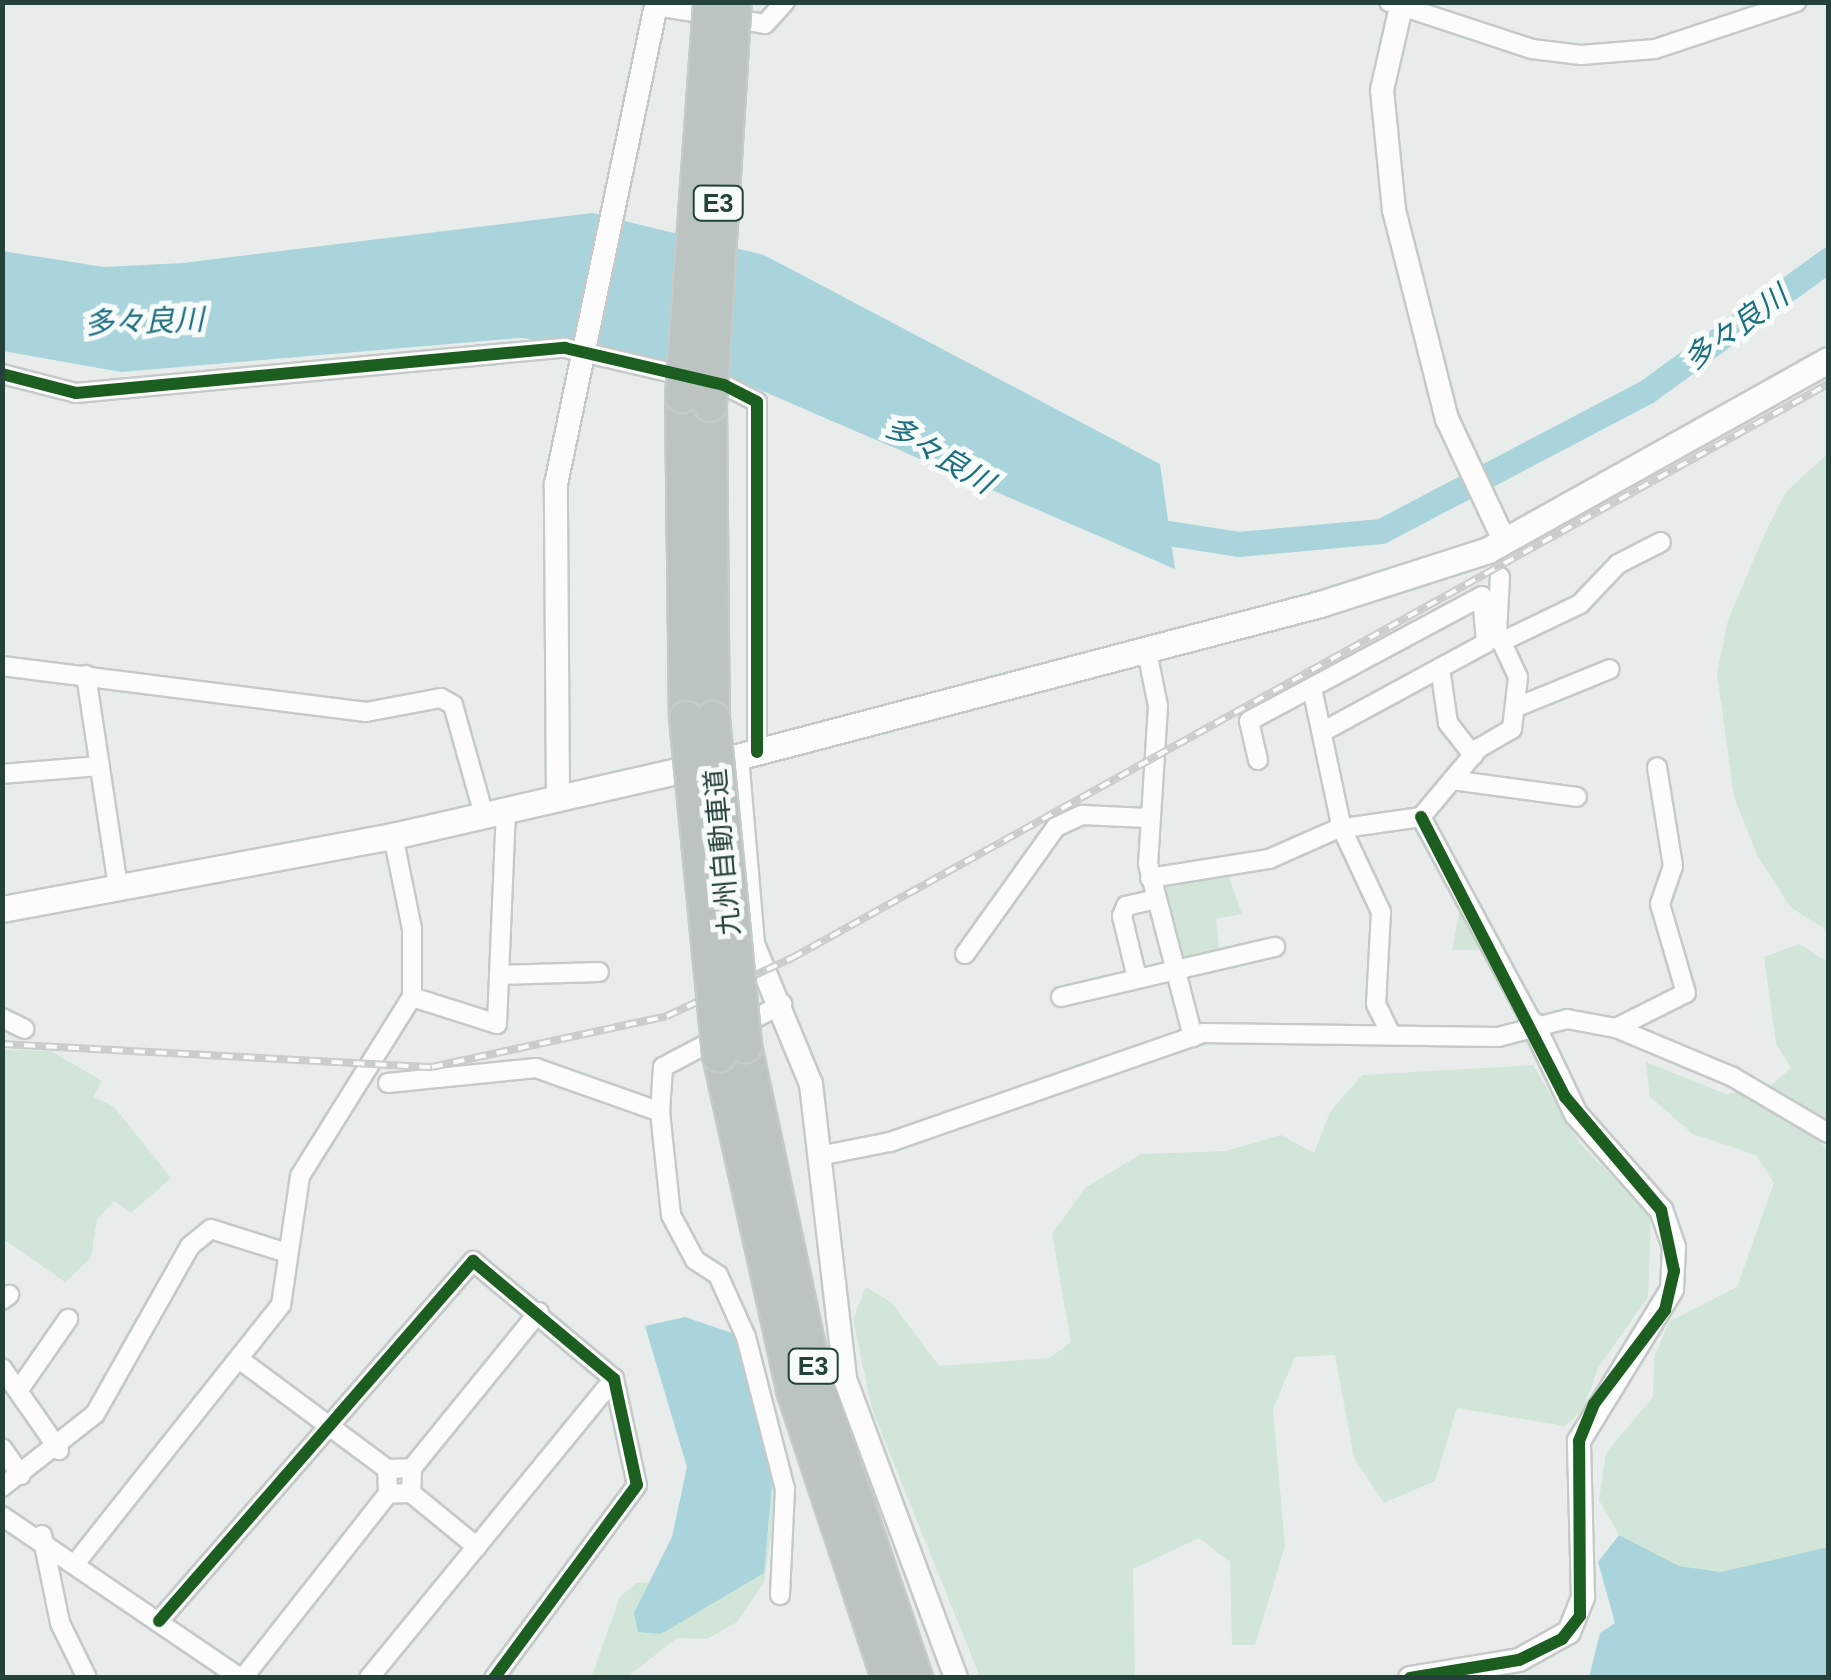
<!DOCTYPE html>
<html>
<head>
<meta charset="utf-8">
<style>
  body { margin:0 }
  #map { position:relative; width:1831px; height:1680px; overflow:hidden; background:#e8edeb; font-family:Helvetica,"Noto Sans JP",sans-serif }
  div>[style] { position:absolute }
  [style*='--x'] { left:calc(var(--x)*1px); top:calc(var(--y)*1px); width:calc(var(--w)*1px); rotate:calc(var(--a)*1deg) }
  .green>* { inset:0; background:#d1e6d8 }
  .water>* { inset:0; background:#a9d4db }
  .river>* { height:25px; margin:-12.5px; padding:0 12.5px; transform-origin:12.5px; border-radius:12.5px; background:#a9d4db }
  .roads { filter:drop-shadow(2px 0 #c5cac8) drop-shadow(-2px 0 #c5cac8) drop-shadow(0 2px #c5cac8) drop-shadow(0 -2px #c5cac8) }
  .minor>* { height:18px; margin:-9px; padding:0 9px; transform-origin:9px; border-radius:9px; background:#fcfcfc }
  .tertiary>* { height:22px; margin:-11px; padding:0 11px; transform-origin:11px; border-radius:11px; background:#fcfcfc }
  .secondary>* { height:25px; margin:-12.5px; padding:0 12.5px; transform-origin:12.5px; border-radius:12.5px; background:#fcfcfc }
  .motorway>* { height:32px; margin:-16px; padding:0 16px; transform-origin:16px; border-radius:16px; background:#bcc4c2 }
  .rail>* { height:8px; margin-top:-4px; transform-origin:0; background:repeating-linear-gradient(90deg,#f7fbf9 0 11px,#c9cdcc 0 22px); box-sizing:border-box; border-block:2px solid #c9cdcc }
  .bridges { filter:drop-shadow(2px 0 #c3ccc9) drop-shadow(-2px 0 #c3ccc9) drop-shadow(0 2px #c3ccc9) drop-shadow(0 -2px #c3ccc9) }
  .motorway-bridge>* { height:32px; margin:-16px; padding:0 16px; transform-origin:16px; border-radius:16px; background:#bcc4c2 }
  .cycleway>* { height:12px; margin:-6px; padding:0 6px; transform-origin:6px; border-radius:6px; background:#1b5e20 }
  span { translate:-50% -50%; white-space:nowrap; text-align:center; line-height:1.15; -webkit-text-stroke:10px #f7fbf9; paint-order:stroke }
  .shield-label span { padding:2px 8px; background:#f7fbf9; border:2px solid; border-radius:8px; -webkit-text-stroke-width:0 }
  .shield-label { font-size:25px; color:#24423a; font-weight:700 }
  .street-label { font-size:28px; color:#24423a }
  .water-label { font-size:30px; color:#1c6f80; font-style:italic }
  .frame { position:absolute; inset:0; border:5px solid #24423a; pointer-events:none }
</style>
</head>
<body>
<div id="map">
  <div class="green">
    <div style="clip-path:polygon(1828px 453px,1828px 931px,1790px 907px,1757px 855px,1734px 797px,1717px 673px,1728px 620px,1766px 531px,1786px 492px)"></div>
    <div style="clip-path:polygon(1227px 871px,1242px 914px,1216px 919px,1220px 954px,1179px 961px,1161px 882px)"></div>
    <div style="clip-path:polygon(1460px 909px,1482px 950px,1452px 950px)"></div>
    <div style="clip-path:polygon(1799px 944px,1828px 962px,1828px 1133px,1817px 1138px,1828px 1151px,1828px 1547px,1722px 1572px,1679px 1566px,1619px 1535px,1599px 1500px,1606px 1453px,1653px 1397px,1654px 1357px,1670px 1321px,1737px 1287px,1774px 1183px,1756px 1155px,1693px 1134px,1650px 1097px,1646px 1062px,1726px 1094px,1768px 1088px,1791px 1068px,1776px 1044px,1764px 957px)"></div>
    <div style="clip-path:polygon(3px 1050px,51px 1051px,102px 1081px,93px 1097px,114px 1107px,171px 1178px,131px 1213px,114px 1201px,97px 1219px,91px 1258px,65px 1282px,3px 1239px)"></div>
    <div style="clip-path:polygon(1533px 1065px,1581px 1145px,1651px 1215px,1648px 1297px,1598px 1368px,1583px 1410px,1565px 1426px,1457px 1408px,1435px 1481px,1384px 1503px,1354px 1458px,1335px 1355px,1295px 1357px,1273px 1409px,1285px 1546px,1255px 1645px,1232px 1645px,1230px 1562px,1199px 1538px,1133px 1569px,1135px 1677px,980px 1677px,872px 1409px,853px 1319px,866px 1287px,891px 1302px,939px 1366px,1050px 1358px,1071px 1342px,1052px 1234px,1085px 1188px,1141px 1154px,1226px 1151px,1281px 1135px,1314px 1153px,1330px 1112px,1362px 1075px)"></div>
    <div style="clip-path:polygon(771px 1466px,778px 1489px,764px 1583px,737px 1622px,707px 1639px,677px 1638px,627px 1677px,591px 1678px,620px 1597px,636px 1583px,692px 1580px)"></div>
  </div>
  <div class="water">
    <div style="clip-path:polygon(592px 213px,764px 255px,1160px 464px,1175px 569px,737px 380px,603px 346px,520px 338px,121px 372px,3px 351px,2px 251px,104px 267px,183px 263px)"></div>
    <div style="clip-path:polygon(685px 1317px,735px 1334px,773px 1472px,764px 1573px,661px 1634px,638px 1632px,634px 1613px,672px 1537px,687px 1467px,645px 1326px)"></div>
    <div style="clip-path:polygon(1619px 1535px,1679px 1566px,1721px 1572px,1828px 1547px,1828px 1677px,1589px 1677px,1600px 1633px,1615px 1623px,1598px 1562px)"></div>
  </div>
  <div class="river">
    <div style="--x:1137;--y:528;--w:102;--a:9"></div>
    <div style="--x:1238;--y:544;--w:144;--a:-5.2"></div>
    <div style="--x:1381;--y:531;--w:299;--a:-27.7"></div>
    <div style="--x:1646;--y:392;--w:225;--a:-36"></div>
  </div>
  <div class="roads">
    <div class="minor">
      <div style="--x:1389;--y:2;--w:151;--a:18.2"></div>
      <div style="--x:1532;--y:49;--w:49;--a:7"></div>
      <div style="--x:1581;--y:55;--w:74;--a:-4.6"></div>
      <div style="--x:1655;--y:49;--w:149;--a:-18.4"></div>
      <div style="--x:657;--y:6;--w:109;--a:9.5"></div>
      <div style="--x:765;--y:24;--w:30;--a:-48"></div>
      <div style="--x:2;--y:374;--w:76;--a:14.4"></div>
      <div style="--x:76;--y:393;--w:491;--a:-5.3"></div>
      <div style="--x:565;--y:348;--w:163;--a:13.1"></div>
      <div style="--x:724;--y:385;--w:37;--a:27"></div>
      <div style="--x:757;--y:402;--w:350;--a:90"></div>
      <div style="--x:1501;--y:642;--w:88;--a:-25.7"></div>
      <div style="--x:1580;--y:604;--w:55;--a:-46.5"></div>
      <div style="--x:1618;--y:564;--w:48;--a:-27.1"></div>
      <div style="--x:1146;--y:647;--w:60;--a:78.5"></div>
      <div style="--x:1158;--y:706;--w:158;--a:93.6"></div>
      <div style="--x:1148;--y:864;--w:179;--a:75.4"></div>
      <div style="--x:2;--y:666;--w:367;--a:7.2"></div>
      <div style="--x:366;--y:712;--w:76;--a:-10.6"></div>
      <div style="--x:441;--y:698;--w:14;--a:30"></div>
      <div style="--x:453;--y:705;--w:114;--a:74.3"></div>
      <div style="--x:1440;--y:668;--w:56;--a:81.7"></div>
      <div style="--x:1448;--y:723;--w:41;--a:52"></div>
      <div style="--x:86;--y:675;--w:214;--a:81.4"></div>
      <div style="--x:1312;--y:688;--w:144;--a:78"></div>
      <div style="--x:1342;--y:829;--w:92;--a:64.8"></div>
      <div style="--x:1381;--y:912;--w:92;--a:93.1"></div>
      <div style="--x:1376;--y:1004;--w:28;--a:64"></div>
      <div style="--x:1517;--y:707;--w:100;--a:-22.2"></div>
      <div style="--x:1258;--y:760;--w:40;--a:-103"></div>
      <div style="--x:1249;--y:721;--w:264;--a:-28.2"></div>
      <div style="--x:1482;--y:596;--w:47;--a:85.1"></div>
      <div style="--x:1486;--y:643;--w:187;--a:151.5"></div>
      <div style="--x:2;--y:774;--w:98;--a:-4.7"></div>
      <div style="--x:1452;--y:780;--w:126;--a:7.7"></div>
      <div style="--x:1421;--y:817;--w:235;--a:61.6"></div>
      <div style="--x:1150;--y:878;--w:121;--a:-9.1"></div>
      <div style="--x:1269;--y:859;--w:74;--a:-23.8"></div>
      <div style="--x:1337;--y:829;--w:85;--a:-8.1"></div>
      <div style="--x:1421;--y:817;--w:90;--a:-50"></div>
      <div style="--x:1479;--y:748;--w:38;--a:-30"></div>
      <div style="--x:1512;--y:729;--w:52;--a:-83.4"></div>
      <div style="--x:1518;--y:677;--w:50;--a:-115"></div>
      <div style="--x:1497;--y:632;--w:55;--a:-86.9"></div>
      <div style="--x:965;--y:954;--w:156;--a:-54.4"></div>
      <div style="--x:1056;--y:827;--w:29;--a:-25"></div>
      <div style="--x:1082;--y:815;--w:65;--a:2.6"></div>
      <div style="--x:499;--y:975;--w:100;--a:-1.7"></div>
      <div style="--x:1137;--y:978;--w:64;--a:-103.6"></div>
      <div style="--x:1122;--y:916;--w:11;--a:-68"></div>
      <div style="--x:1126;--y:906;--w:31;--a:-13"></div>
      <div style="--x:412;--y:997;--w:89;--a:17.6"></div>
      <div style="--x:497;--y:1024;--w:214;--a:-87.6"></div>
      <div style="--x:1061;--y:997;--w:220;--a:-13.2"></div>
      <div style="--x:2;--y:1018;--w:25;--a:26"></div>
      <div style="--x:1616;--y:1028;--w:78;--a:-26.6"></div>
      <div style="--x:1686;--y:993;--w:93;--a:-106.3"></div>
      <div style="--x:1660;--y:904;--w:40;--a:-71.1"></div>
      <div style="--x:1673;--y:866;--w:100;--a:-99.2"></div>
      <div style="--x:388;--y:1083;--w:149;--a:-5.8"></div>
      <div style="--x:536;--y:1068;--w:132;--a:19.5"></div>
      <div style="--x:819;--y:1156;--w:72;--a:-11.2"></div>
      <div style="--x:890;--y:1142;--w:331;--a:-19.2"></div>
      <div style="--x:1203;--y:1033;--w:295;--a:0.8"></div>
      <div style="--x:1498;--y:1037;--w:71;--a:-14.6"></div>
      <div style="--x:1567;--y:1019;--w:50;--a:10.4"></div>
      <div style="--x:1616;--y:1028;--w:127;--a:22.7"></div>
      <div style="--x:1733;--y:1077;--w:110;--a:30.5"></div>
      <div style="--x:2;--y:1300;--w:9;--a:-36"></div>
      <div style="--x:243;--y:1362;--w:179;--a:36.6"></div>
      <div style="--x:2;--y:1368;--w:100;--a:55.2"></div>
      <div style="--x:18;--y:1391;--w:88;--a:-55.2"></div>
      <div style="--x:2;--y:1448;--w:33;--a:55"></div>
      <div style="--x:412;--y:1468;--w:201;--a:-50.9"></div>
      <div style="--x:2;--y:1487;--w:118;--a:-38.1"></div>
      <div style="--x:95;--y:1414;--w:193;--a:-60.5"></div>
      <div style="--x:190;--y:1246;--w:27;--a:-39"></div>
      <div style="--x:211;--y:1229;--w:80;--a:17.5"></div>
      <div style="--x:411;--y:1493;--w:85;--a:39.3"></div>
      <div style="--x:2;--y:1516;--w:288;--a:34.2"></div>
      <div style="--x:42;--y:1535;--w:90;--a:78.4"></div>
      <div style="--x:60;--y:1623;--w:61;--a:63.9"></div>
      <div style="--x:78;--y:1560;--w:326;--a:-51.5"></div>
      <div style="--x:281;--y:1305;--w:130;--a:-81.6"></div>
      <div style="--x:300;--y:1176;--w:211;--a:-58"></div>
      <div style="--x:412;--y:997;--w:68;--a:-90"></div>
      <div style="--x:412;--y:929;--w:95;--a:-101.5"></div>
      <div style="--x:780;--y:1595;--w:106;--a:-87.3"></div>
      <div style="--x:785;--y:1489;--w:157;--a:-104.4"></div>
      <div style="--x:746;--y:1337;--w:68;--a:-114.3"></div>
      <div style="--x:718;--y:1275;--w:27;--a:-147"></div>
      <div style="--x:695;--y:1260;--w:51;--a:-118.1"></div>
      <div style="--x:671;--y:1215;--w:104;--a:-96.1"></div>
      <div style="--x:660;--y:1112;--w:45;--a:-86.2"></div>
      <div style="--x:663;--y:1067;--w:135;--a:-27.9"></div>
      <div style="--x:159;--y:1621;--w:478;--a:-48.9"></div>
      <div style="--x:473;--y:1261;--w:184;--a:39.9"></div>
      <div style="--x:614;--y:1379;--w:108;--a:77.8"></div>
      <div style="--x:637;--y:1485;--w:240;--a:126.5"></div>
      <div style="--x:243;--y:1678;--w:234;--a:-51.8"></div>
      <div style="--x:388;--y:1494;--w:25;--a:-92"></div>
      <div style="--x:387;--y:1469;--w:25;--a:-2"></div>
      <div style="--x:412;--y:1468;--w:25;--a:92"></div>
      <div style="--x:411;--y:1493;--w:23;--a:178"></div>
      <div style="--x:369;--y:1678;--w:387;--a:-50.7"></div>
    </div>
    <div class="tertiary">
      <div style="--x:1401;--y:7;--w:85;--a:102.9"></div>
      <div style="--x:1382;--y:90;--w:121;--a:84.3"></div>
      <div style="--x:1394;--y:210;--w:216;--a:75.8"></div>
      <div style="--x:1447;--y:419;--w:136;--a:64.8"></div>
      <div style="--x:737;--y:757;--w:188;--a:85.1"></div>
      <div style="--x:753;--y:944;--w:152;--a:67.5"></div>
      <div style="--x:811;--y:1084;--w:297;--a:83.4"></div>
      <div style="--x:845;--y:1379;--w:319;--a:69.6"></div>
      <div style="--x:558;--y:797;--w:313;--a:-90.4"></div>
      <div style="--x:556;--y:484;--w:492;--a:-78.2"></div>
      <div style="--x:1410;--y:1678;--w:110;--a:-9.4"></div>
      <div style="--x:1519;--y:1660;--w:57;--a:-29.2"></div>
      <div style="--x:1569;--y:1632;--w:38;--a:-68"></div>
      <div style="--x:1583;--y:1597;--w:156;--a:-91.5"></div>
      <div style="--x:1579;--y:1441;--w:178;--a:-58.5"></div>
      <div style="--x:1672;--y:1289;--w:42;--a:-87.3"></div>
      <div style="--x:1674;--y:1247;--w:39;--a:-109"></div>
      <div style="--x:1661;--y:1210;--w:128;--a:-131.5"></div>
      <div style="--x:1576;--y:1114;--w:100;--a:-115.5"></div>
    </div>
    <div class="secondary">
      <div style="--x:2;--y:909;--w:398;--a:-10.6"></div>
      <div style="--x:393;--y:836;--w:353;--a:-12.9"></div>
      <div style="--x:737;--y:757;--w:603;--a:-14.7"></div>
      <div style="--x:1320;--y:604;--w:176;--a:-17.8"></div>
      <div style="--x:1488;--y:550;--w:389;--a:-29.2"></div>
    </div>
    <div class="motorway">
      <div style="--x:682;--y:396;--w:322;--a:89.3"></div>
      <div style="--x:710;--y:405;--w:313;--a:89.5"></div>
      <div style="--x:745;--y:1046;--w:346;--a:78"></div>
      <div style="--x:817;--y:1384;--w:310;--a:71.4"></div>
      <div style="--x:719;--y:1055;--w:343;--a:77.5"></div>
      <div style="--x:793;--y:1390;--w:303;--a:71.7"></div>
    </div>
  </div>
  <div class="rail">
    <div style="--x:2;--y:1044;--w:431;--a:3.1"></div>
    <div style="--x:432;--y:1067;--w:240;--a:-12.2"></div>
    <div style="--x:667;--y:1016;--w:138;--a:-24.9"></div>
    <div style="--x:792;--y:958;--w:1184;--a:-28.99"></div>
  </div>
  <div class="bridges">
    <div class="motorway-bridge">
      <div style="--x:682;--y:396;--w:395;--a:-85.9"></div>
      <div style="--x:710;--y:405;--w:404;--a:-86.5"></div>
      <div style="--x:686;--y:718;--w:339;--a:84.4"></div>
      <div style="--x:713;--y:718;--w:330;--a:84.4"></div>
    </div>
  </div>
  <div class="cycleway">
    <div style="--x:2;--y:374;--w:76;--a:14.4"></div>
    <div style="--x:76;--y:393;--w:491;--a:-5.3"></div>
    <div style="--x:565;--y:348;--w:163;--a:13.1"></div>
    <div style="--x:724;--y:385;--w:37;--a:27"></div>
    <div style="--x:757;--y:402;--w:350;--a:90"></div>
    <div style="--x:159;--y:1621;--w:478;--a:-48.9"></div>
    <div style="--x:473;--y:1261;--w:184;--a:39.9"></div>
    <div style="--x:614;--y:1379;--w:108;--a:77.8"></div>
    <div style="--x:637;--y:1485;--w:240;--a:126.5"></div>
    <div style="--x:1410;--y:1678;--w:110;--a:-9.4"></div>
    <div style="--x:1519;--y:1660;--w:48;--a:-26"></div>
    <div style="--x:1562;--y:1639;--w:29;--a:-52"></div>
    <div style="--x:1580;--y:1616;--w:175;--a:-90.3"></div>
    <div style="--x:1579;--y:1441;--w:40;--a:-68"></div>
    <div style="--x:1594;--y:1404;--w:118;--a:-52.9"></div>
    <div style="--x:1665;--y:1310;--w:40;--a:-77"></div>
    <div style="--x:1674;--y:1271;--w:62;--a:-102"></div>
    <div style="--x:1661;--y:1210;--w:148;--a:-130.3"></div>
    <div style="--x:1565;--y:1097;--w:315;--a:-117.2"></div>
  </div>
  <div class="shield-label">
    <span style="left:718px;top:203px">E3</span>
    <span style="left:813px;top:1366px">E3</span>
  </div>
  <div class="street-label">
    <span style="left:723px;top:852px;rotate:-95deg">九州自動車道</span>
  </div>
  <div class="water-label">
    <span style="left:144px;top:322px;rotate:-2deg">多々良川</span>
    <span style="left:1736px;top:328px;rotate:-36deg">多々良川</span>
    <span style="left:939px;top:455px;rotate:31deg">多々良川</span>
  </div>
  <div class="frame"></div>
</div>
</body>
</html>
